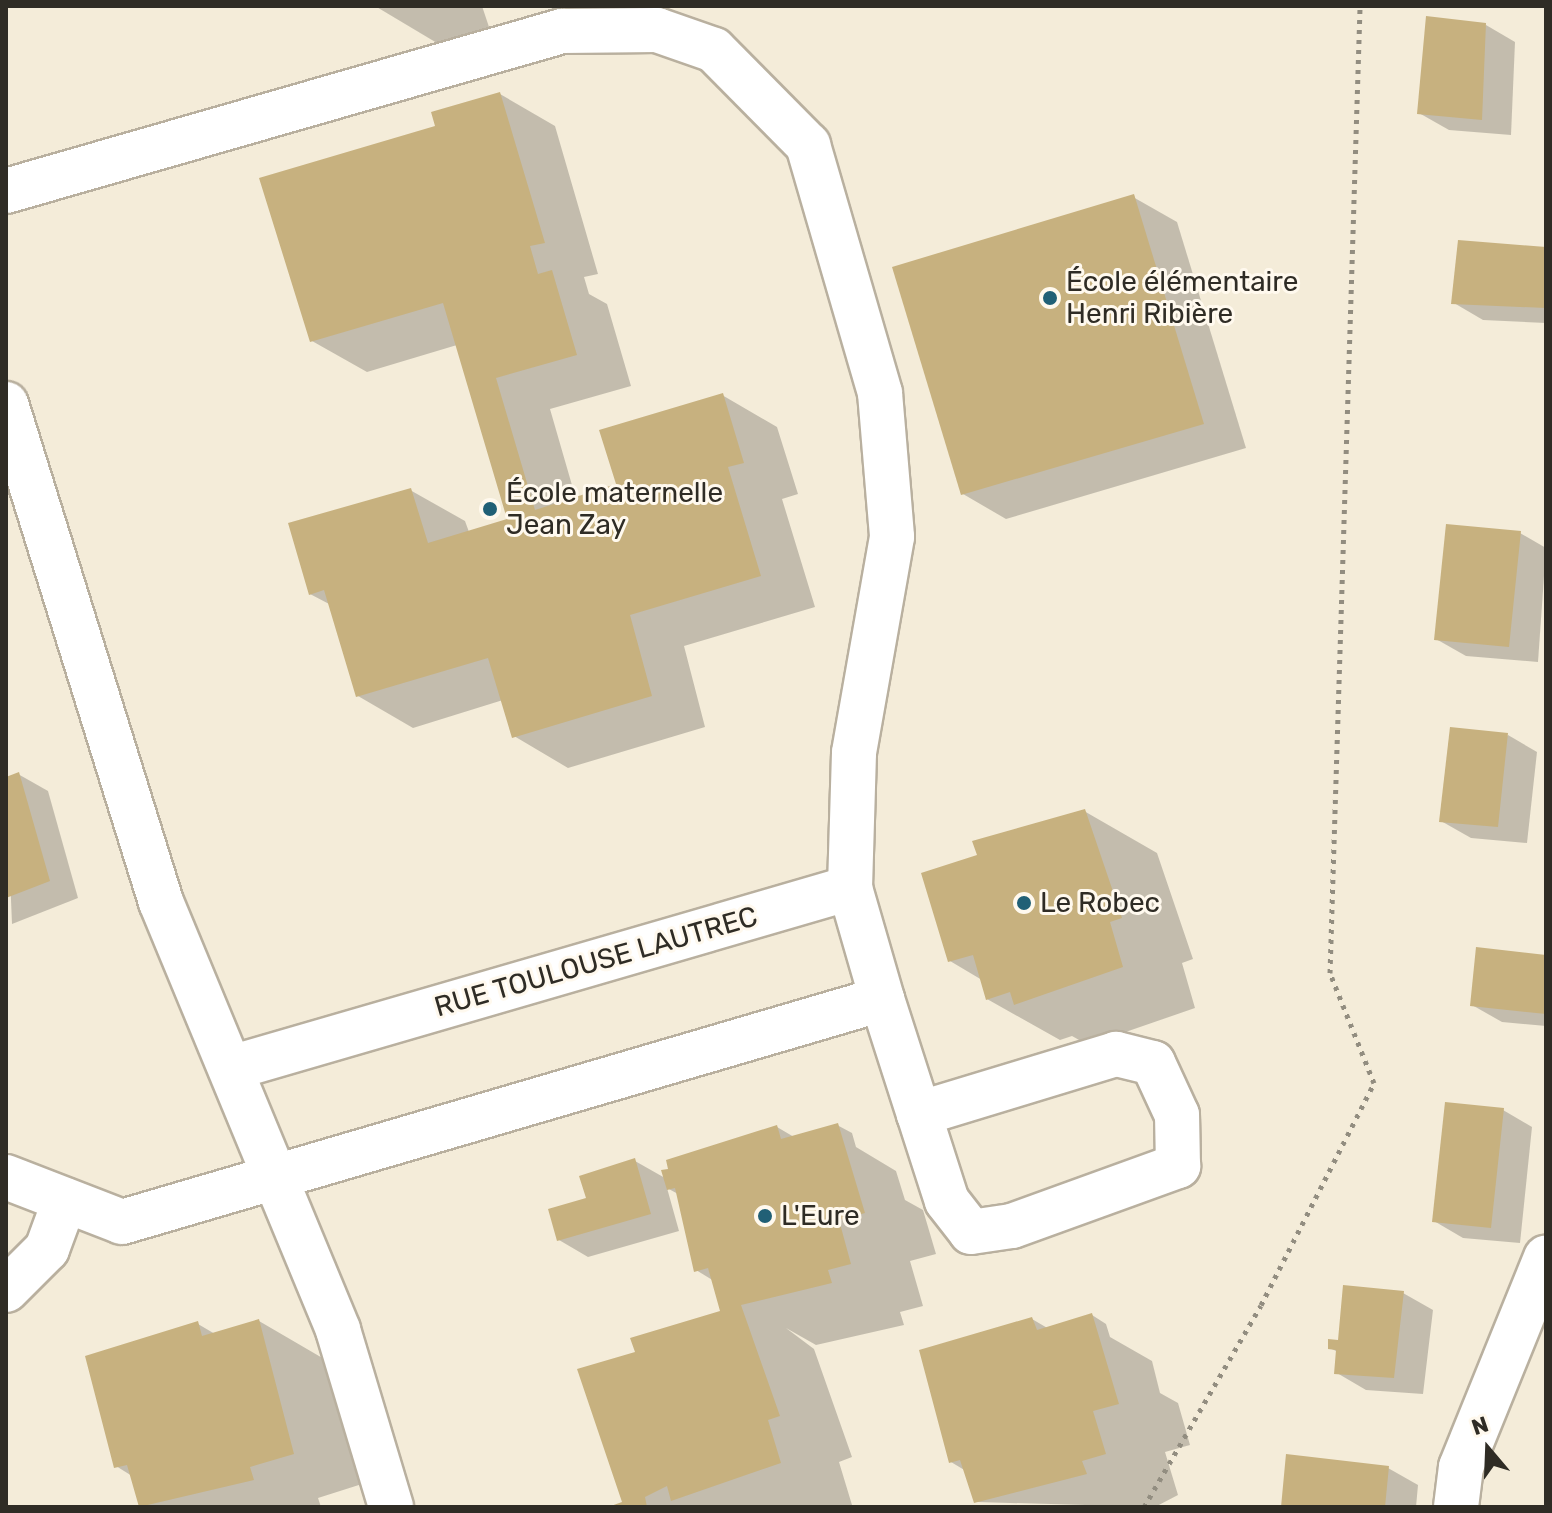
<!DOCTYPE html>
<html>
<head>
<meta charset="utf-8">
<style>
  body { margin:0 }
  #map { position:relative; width:1552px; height:1513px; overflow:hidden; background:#f4ecd9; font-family:Rubik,sans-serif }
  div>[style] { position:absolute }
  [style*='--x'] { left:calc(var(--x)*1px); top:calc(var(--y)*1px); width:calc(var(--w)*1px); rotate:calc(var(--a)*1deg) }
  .shadow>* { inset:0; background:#0003 }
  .building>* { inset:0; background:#c7b17f }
  .path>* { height:5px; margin-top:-2.5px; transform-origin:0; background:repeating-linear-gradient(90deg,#928d80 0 4px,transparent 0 10px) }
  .roads { filter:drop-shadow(2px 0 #b9b09f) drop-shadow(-2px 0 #b9b09f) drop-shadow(0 2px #b9b09f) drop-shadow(0 -2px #b9b09f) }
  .minor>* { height:44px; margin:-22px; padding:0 22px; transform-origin:22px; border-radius:22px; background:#fff }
  .dots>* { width:22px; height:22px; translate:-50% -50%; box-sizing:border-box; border:4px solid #fff9ee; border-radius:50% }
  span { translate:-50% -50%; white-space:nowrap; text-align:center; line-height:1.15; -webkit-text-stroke:6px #fff9ee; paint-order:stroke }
  .poi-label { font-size:28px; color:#2f2c25 }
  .left { translate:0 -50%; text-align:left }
  .street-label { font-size:28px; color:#2f2c25 }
  .frame { position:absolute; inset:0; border:8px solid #2f2c25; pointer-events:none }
  .north { position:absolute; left:1448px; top:1409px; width:80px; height:80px; -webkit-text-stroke:6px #fff9ee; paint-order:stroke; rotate:341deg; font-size:22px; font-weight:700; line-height:32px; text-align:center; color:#2f2c25 }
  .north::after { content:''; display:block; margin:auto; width:28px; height:36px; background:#2f2c25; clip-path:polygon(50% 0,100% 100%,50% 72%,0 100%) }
</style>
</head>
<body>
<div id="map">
  <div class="shadow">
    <div style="clip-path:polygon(482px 6px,492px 36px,447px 49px,375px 6px)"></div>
    <div style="clip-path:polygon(1486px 25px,1515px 42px,1511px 135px,1449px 130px,1419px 113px)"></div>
    <div style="clip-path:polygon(500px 94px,555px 126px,598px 274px,584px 277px,589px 294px,607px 304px,631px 386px,550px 409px,576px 499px,619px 486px,722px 395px,777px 427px,798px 494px,782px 499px,815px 607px,684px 646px,705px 727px,568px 768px,514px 736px,503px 700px,413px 728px,358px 696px,331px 605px,310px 594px,410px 490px,465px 521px,469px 532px,509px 520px,457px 345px,367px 372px,312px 341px,438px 127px)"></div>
    <div style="clip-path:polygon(1133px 197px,1177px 222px,1246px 448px,1006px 519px,963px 494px)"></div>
    <div style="clip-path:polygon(1546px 249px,1546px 323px,1483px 320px,1454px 303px)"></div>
    <div style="clip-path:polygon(1520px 533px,1546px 548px,1538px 662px,1466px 656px,1436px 639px)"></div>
    <div style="clip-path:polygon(1508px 735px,1537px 752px,1527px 843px,1471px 838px,1441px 821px)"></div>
    <div style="clip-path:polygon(18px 774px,48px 791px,78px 898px,12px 924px,6px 779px)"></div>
    <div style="clip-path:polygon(1084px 811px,1157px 853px,1193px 959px,1182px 963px,1195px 1008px,1088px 1045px,1072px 1036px,1060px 1040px,987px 999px,982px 980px,950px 961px)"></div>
    <div style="clip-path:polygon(1546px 957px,1546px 1026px,1502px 1022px,1472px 1005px)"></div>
    <div style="clip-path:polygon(1503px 1110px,1532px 1127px,1520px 1243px,1463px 1238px,1434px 1221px)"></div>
    <div style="clip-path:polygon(837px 1125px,852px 1133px,856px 1147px,896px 1171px,905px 1200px,923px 1210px,936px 1254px,910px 1261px,923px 1306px,900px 1312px,904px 1325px,816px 1345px,786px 1328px,814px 1349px,852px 1457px,839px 1462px,852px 1505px,613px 1507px,624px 1503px,637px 1353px,722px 1313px,714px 1281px,696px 1270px,678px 1194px,667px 1188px,679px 1231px,588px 1257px,559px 1240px,588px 1199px,635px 1161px,665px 1178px,777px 1127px,794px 1137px)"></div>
    <div style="clip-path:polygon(1403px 1293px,1433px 1310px,1423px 1394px,1366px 1390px,1337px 1373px,1338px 1352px,1330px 1348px)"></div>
    <div style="clip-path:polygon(1092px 1315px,1106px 1324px,1110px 1337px,1152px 1361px,1160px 1393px,1178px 1403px,1190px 1445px,1165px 1452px,1178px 1495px,1155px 1507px,976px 1502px,966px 1471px,951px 1462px,1032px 1319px,1049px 1329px)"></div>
    <div style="clip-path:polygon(259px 1321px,331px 1363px,362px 1484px,318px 1498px,321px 1507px,141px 1507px,132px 1476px,116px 1466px,198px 1324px,215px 1334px)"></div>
    <div style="clip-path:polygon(1388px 1468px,1418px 1485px,1416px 1507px,1283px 1507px)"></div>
  </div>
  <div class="building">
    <div style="clip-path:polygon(1426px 16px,1486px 23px,1482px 120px,1417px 114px)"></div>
    <div style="clip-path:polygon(500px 92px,545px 243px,530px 246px,538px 274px,552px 270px,577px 355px,496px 378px,535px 510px,616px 484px,599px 430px,723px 393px,744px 463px,728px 467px,761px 576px,630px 615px,652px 696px,512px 738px,488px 658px,356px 697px,324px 590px,309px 595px,288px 523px,411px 488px,428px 543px,507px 519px,443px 303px,310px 342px,259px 178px,435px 126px,431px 112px)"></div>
    <div style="clip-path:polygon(1134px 194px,1204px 424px,961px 495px,892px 267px)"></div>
    <div style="clip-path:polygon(1458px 240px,1546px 247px,1546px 308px,1451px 304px)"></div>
    <div style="clip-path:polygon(1446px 524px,1521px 531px,1509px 647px,1434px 640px)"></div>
    <div style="clip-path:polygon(1450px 727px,1508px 733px,1498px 827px,1439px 822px)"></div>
    <div style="clip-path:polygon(19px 772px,50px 881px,6px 898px,6px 777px)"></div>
    <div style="clip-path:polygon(1085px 809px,1122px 918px,1110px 922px,1123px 967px,1014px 1005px,1010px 992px,986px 1000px,973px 955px,948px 962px,921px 873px,977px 855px,972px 841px)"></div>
    <div style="clip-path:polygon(1476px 947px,1546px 955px,1546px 1014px,1470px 1006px)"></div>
    <div style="clip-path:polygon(1445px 1102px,1504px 1108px,1491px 1228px,1432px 1222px)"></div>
    <div style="clip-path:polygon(838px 1123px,865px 1213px,839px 1220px,851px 1264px,828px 1270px,832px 1283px,741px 1305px,780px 1416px,768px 1420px,781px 1463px,671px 1501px,667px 1486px,645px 1497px,647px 1507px,608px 1507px,622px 1502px,577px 1369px,635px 1352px,630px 1338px,720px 1311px,708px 1268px,694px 1272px,675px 1188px,667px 1190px,661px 1170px,668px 1169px,666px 1160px,777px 1125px,781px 1139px)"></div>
    <div style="clip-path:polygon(635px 1158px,651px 1214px,557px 1241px,548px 1209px,586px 1198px,579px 1176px)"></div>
    <div style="clip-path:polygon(1343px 1285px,1404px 1291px,1394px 1378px,1334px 1374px,1336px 1350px,1328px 1349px,1328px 1339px,1338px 1340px)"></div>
    <div style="clip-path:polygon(1092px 1313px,1119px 1404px,1093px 1411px,1106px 1454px,1082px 1461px,1087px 1474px,974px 1503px,960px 1460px,949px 1463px,919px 1350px,1032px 1317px,1037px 1330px)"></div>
    <div style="clip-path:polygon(259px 1319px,294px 1454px,250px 1467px,254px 1480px,139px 1507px,127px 1465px,114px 1468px,85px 1356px,198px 1321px,202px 1336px)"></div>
    <div style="clip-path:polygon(1286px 1454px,1389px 1466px,1385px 1507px,1281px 1507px)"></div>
  </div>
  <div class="path">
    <div style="--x:1144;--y:1507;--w:233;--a:-59.9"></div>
    <div style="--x:1261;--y:1305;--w:249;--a:-63"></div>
    <div style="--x:1374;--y:1083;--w:118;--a:-111.8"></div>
    <div style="--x:1330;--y:973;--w:967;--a:-88.22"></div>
  </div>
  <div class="roads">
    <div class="minor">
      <div style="--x:6;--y:191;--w:579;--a:-16.05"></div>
      <div style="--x:562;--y:31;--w:95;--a:-0.6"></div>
      <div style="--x:657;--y:30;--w:60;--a:19.3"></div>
      <div style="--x:714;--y:50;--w:134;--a:45.3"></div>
      <div style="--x:808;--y:145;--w:258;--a:73.8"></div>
      <div style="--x:880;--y:393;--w:144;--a:85.2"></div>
      <div style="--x:892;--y:537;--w:219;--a:100"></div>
      <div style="--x:854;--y:753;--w:135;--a:91.7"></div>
      <div style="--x:6;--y:404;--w:522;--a:72.71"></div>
      <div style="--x:161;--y:902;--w:463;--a:67.5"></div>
      <div style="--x:338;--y:1330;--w:185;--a:73.3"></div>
      <div style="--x:231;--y:1068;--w:645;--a:-16.21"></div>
      <div style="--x:850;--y:888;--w:116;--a:73.9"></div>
      <div style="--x:882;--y:999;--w:121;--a:72.2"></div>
      <div style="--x:919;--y:1114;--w:91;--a:72.2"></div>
      <div style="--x:947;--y:1201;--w:39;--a:52"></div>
      <div style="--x:971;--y:1232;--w:41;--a:-8.3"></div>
      <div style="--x:1012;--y:1226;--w:177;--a:-19.9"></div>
      <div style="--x:1178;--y:1166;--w:51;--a:-91.1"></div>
      <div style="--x:1177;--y:1115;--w:57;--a:-114.8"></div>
      <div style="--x:1153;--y:1063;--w:38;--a:-166"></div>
      <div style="--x:1116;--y:1054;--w:206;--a:163.1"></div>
      <div style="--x:6;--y:1177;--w:124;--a:21.2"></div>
      <div style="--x:122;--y:1222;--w:792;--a:-16.35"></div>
      <div style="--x:6;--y:1290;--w:58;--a:-45"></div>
      <div style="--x:47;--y:1249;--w:52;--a:-69.8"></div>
      <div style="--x:1456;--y:1507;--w:40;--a:-82.9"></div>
      <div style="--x:1461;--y:1467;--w:226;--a:-67.9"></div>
    </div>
  </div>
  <div class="dots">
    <div style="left:1050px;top:298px;background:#216076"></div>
    <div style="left:490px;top:509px;background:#216076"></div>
    <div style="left:1024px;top:903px;background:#216076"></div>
    <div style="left:765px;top:1216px;background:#216076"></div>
  </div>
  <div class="poi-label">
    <span class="left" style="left:1066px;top:298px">École élémentaire<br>Henri Ribière</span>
    <span class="left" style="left:506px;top:509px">École maternelle<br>Jean Zay</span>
    <span class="left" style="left:1040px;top:903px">Le Robec</span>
    <span class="left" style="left:781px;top:1216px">L'Eure</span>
  </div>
  <div class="street-label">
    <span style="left:596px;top:962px;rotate:-16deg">RUE TOULOUSE LAUTREC</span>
  </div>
  <div class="frame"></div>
  <div class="north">N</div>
</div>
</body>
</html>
